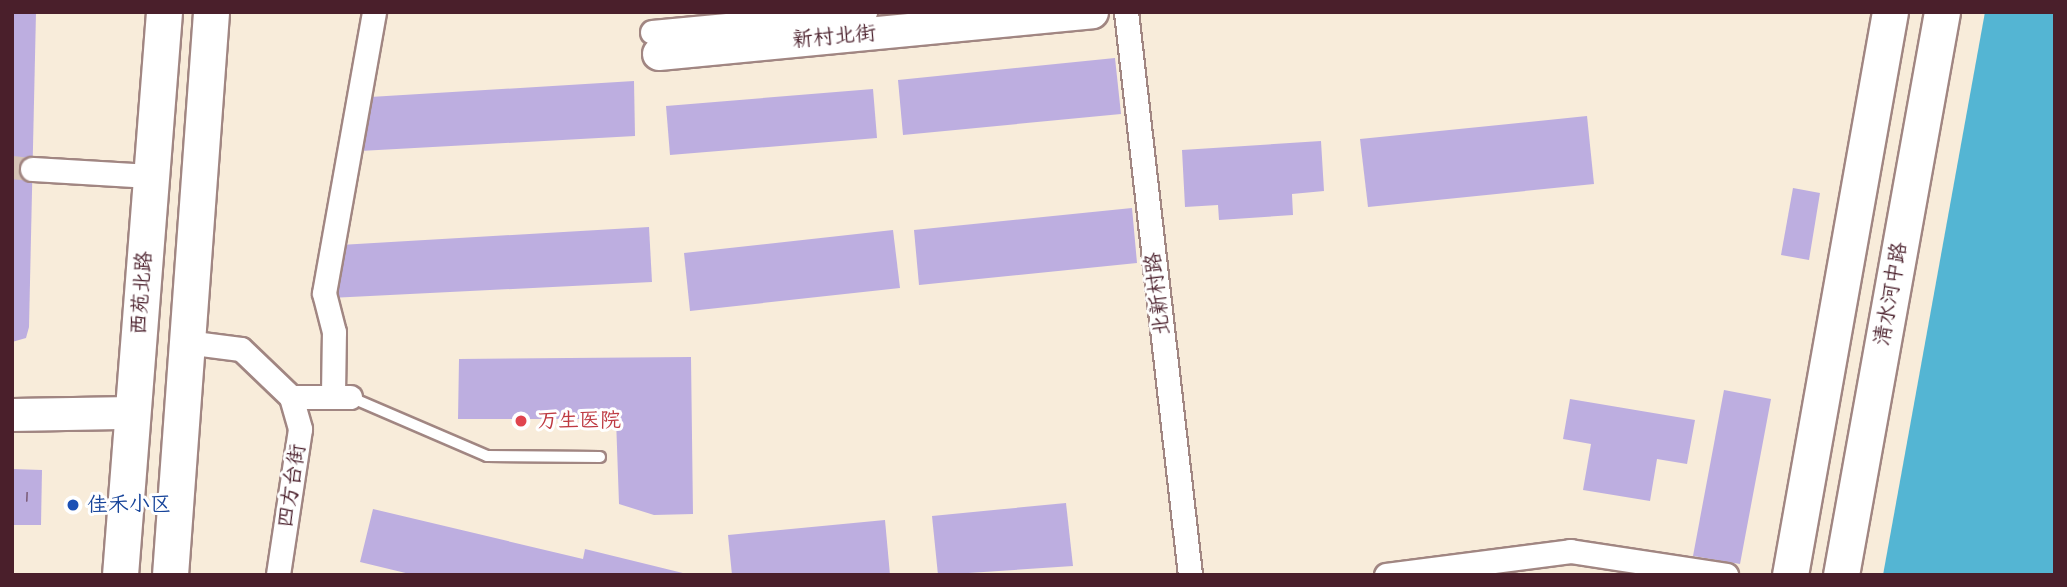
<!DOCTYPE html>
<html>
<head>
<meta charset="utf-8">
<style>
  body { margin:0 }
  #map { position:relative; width:2067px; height:587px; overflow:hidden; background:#f8ecda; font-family:"Architects Daughter","LXGW WenKai TC",sans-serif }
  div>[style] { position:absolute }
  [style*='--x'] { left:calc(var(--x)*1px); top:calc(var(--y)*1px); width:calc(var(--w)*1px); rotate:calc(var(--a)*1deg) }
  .water>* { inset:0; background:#54b5d3 }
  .building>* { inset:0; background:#bdaee0 }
  .street-tunnel>* { height:23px; margin-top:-11.5px; transform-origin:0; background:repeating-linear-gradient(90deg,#d5c3b7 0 23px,transparent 0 34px) }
  .roads { filter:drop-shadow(2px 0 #a18682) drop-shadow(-2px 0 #a18682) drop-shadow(0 2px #a18682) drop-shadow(0 -2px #a18682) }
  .lane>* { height:10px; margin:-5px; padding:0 5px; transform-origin:5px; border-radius:5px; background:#fff }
  .street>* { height:23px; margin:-11.5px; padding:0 11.5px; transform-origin:11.5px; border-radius:11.5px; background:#fff }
  .secondary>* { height:32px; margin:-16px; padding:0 16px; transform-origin:16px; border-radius:16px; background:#fff }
  .primary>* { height:35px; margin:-17.5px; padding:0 17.5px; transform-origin:17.5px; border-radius:17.5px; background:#fff }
  .dots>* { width:19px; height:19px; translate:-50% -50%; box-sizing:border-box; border:4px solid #fff; border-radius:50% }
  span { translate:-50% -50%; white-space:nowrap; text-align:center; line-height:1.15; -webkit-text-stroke:6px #fff; paint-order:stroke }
  .number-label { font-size:18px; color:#674358 }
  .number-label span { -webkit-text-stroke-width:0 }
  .street-label { font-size:21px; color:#4a1f2b }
  .health-label { font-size:21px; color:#be3a42 }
  .left { translate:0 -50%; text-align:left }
  .transit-label { font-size:21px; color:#164399 }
  .frame { position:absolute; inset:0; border:14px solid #4a1f2b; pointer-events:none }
</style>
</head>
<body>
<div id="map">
  <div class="water">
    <div style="clip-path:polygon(1985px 12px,2055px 12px,2055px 575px,1883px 575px)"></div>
  </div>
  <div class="building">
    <div style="clip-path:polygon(12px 12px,36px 12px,29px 327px,26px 338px,12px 342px)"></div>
    <div style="clip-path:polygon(1115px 58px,1121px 114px,903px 135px,898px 80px)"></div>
    <div style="clip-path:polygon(634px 81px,635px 136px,360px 151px,370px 97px)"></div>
    <div style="clip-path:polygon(873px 89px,877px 138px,670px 155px,666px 106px)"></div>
    <div style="clip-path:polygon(1587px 116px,1594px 184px,1368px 207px,1360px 139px)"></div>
    <div style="clip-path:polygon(1321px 141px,1324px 191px,1292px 194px,1293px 215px,1219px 220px,1218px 205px,1185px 207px,1182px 150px)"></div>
    <div style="clip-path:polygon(1793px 188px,1820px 193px,1809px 260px,1781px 255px)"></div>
    <div style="clip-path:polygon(1132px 208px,1137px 263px,919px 285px,914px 230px)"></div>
    <div style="clip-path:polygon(649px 227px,652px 282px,330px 298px,340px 245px)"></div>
    <div style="clip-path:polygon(893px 230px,900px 288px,690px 311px,684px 253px)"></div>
    <div style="clip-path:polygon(691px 357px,693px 514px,654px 515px,619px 504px,616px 419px,458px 419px,459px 359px)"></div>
    <div style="clip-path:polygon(1724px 390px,1771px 399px,1740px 564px,1693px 556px)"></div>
    <div style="clip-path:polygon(1570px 399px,1695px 420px,1687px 464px,1657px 459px,1650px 501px,1583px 490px,1591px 444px,1563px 439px)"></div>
    <div style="clip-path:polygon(12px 469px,42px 470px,41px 525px,12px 525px)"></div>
    <div style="clip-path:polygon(1066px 503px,1073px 566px,938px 575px,932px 516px)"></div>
    <div style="clip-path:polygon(373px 509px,583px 559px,585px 549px,691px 575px,414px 575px,360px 562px)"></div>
    <div style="clip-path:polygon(885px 520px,890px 575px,732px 575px,728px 535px)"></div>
  </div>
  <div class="street-tunnel">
    <div style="--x:12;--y:167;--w:20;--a:6"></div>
  </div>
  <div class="roads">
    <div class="lane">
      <div style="--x:350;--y:397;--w:149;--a:23.3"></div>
      <div style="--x:487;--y:456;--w:113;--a:0.5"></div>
    </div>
    <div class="street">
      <div style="--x:1126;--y:12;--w:567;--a:83.51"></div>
      <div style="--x:652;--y:32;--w:214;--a:-5.4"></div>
      <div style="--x:32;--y:169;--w:119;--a:3.4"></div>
      <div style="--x:186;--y:342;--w:55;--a:7.3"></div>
      <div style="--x:241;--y:349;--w:69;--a:43.8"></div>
      <div style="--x:291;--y:397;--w:33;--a:74"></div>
      <div style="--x:300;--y:429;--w:148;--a:98.6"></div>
      <div style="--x:333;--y:394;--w:62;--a:-89.1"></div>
      <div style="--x:334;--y:332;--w:40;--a:-104.4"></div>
      <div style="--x:324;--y:293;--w:285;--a:-79.9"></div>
      <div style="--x:291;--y:397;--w:59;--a:0"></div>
      <div style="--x:1386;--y:575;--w:186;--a:-7.4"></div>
      <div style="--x:1570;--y:551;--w:158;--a:8.7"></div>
    </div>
    <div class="secondary">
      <div style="--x:659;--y:54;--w:435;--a:-5.5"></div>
      <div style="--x:12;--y:415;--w:120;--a:-1"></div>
    </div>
    <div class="primary">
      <div style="--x:120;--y:575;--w:565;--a:-85.53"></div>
      <div style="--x:170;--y:575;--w:564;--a:-85.83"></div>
      <div style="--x:1790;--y:575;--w:572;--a:-79.93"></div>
      <div style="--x:1841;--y:575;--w:572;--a:-79.83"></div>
    </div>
  </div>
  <div class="dots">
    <div style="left:521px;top:421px;background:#e0444e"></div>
    <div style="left:73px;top:505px;background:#1a4fb4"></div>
  </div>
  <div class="number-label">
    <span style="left:27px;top:497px">1</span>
  </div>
  <div class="street-label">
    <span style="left:834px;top:37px;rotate:-5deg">新村北街</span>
    <span style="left:142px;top:293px;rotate:-86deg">西苑北路</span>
    <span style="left:1158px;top:294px;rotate:-97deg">北新村路</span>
    <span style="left:1891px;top:294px;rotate:-80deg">清水河中路</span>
    <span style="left:292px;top:486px;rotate:-81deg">四方台街</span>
  </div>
  <div class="health-label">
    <span class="left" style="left:537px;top:421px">万生医院</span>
  </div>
  <div class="transit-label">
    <span class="left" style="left:87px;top:505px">佳禾小区</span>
  </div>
  <div class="frame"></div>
</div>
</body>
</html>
